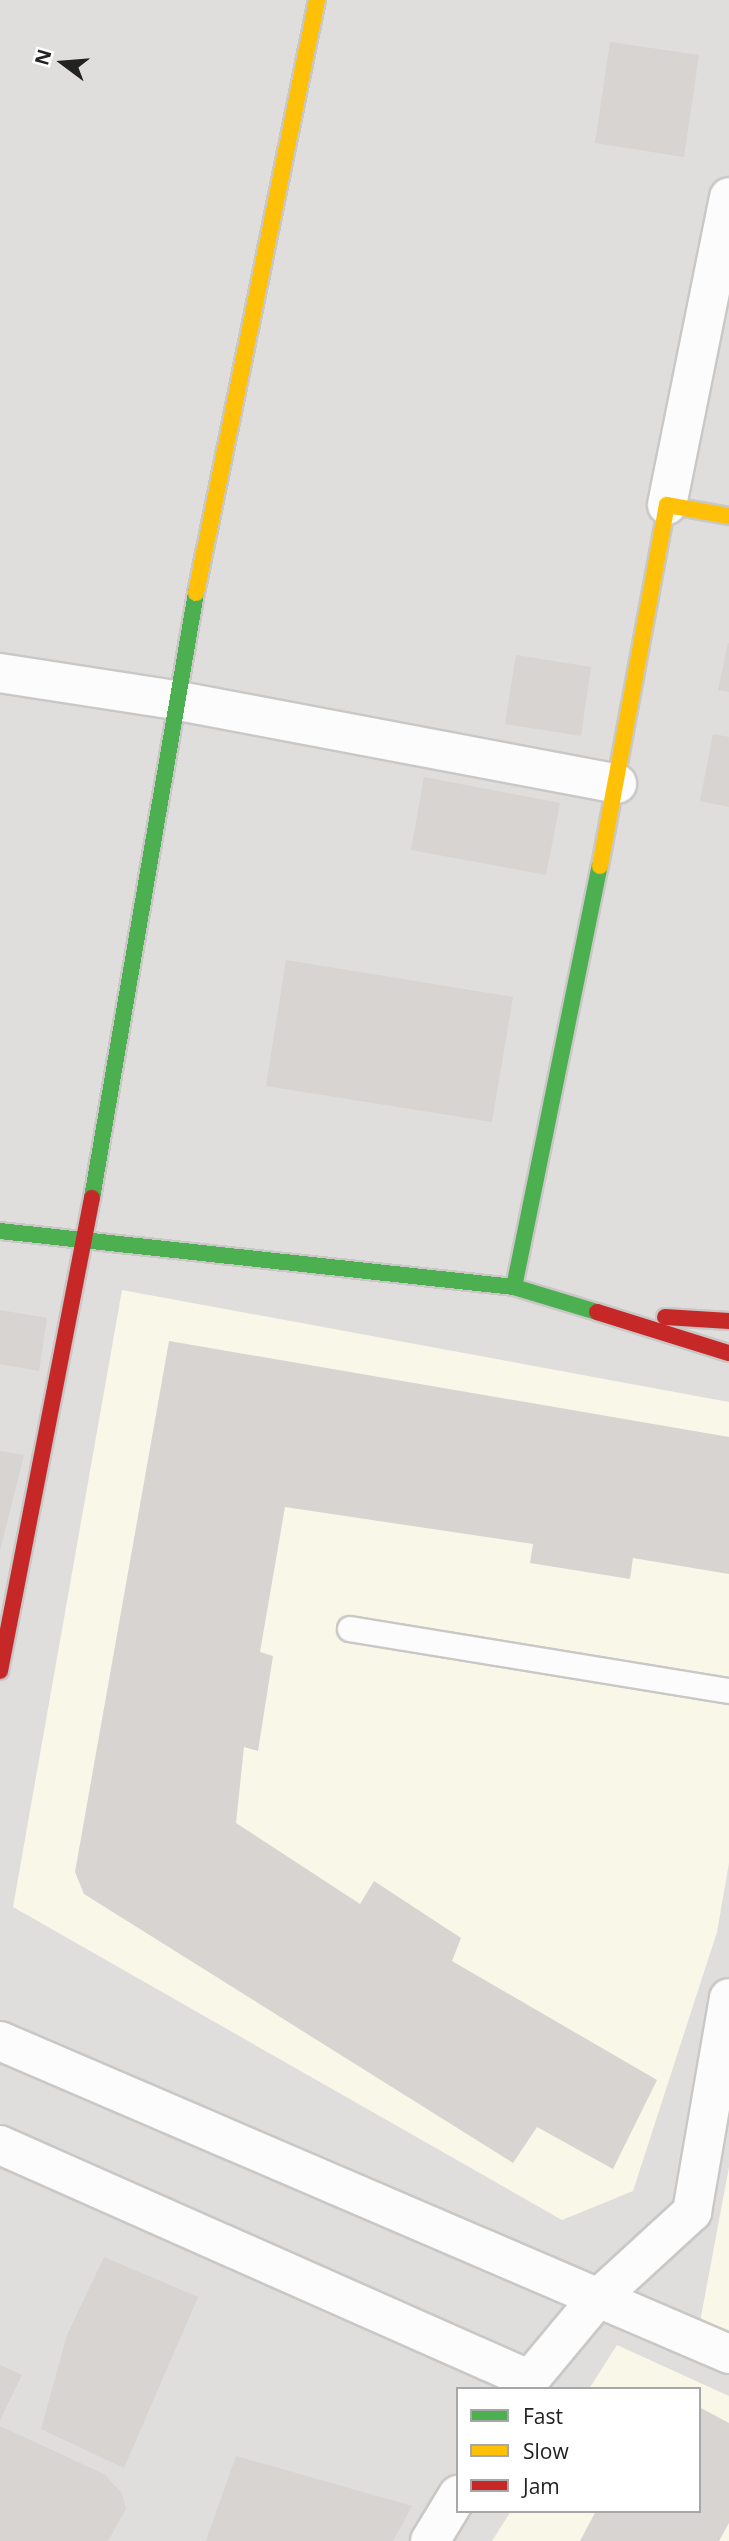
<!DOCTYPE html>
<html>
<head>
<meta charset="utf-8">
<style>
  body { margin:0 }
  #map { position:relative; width:729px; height:2541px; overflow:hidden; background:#f0eeeb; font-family:"Open Sans",sans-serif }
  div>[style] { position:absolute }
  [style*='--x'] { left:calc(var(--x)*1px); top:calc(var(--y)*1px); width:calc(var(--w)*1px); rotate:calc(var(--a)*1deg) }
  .residential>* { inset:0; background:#dfdedc }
  .education>* { inset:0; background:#f8f7e8 }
  .building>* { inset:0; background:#d7d4d2 }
  .roads { filter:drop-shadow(2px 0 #c9c8c7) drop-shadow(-2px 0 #c9c8c7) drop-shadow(0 2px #c9c8c7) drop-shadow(0 -2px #c9c8c7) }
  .lane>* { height:24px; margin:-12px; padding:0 12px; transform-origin:12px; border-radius:12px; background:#fdfcfc }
  .street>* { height:38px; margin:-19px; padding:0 19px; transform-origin:19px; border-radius:19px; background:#fdfcfc }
  .fast>* { height:16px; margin:-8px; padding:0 8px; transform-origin:8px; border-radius:8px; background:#4caf50 }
  .slow>* { height:16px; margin:-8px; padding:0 8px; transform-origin:8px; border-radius:8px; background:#ffc107 }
  .jam>* { height:16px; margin:-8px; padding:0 8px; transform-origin:8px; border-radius:8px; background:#c62828 }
  span { translate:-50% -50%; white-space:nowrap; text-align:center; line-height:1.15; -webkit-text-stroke:5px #fff; paint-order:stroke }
  .legend { position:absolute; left:456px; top:2387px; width:245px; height:126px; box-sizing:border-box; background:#fff; border:2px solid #a7a7a7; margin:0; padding:9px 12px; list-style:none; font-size:21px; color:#222 }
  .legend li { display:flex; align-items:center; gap:14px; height:35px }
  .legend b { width:35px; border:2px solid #a7a7a7 }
  .north { position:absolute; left:28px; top:28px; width:70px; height:70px; -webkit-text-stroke:5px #fff; paint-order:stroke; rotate:286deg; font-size:19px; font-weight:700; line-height:28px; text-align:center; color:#222 }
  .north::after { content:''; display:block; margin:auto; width:24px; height:32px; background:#222; clip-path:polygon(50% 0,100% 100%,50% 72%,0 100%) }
</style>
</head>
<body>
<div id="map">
  <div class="residential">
    <div style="clip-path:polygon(evenodd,0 0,729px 0,729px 2541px,0 2541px,0 0,458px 2389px,699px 2389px,699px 2511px,458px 2511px,458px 2389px)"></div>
  </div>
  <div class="education">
    <div style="clip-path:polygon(122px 1290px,729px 1402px,729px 1863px,717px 1932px,633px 2191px,562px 2220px,13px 1907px)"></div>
    <div style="clip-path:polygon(729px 2167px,729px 2331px,700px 2322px)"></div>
    <div style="clip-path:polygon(617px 2345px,729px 2396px,729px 2541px,492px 2541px,511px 2511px,699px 2511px,699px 2389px,589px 2389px)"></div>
  </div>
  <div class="building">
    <div style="clip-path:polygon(610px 42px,699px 55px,684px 157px,595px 143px)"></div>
    <div style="clip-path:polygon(728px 643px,729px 643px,729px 692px,718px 690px)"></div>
    <div style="clip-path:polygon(516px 655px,591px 667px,581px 736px,505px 724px)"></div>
    <div style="clip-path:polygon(713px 734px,729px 737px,729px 807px,700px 801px)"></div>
    <div style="clip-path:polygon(424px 777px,560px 803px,546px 875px,411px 850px)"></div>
    <div style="clip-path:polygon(286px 960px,513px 997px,492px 1122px,266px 1086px)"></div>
    <div style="clip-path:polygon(0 1310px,47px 1318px,39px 1371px,0 1364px)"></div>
    <div style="clip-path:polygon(169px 1341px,729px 1437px,729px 1574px,633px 1558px,630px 1579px,530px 1563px,533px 1544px,285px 1507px,260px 1652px,273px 1656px,258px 1751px,244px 1747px,236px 1823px,360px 1904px,374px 1881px,461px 1938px,452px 1961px,657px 2080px,613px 2169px,537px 2127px,513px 2163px,84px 1894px,75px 1872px)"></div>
    <div style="clip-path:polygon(0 1451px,24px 1455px,0 1550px)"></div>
    <div style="clip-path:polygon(104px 2257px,198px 2297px,124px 2468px,41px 2429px,67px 2335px)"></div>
    <div style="clip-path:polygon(0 2365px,22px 2375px,0 2420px)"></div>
    <div style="clip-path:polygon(699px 2407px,729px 2423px,729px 2523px,719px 2541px,580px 2541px,596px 2511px,699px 2511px)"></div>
    <div style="clip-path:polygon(0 2426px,104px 2474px,122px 2493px,126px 2509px,108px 2541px,0 2541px)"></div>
    <div style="clip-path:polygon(236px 2456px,412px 2506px,393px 2541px,206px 2541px)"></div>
  </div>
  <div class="roads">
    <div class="lane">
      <div style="--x:350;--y:1629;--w:384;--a:9.3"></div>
    </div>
    <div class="street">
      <div style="--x:667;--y:505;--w:314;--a:-78.6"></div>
      <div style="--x:0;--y:673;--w:176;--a:8.8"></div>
      <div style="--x:174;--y:700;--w:451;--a:10.7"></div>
      <div style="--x:0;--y:2041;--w:793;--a:23.24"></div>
      <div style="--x:0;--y:2145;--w:578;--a:23.9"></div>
      <div style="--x:522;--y:2389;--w:114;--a:-50.3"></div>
      <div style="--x:595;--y:2301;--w:132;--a:-42.5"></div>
      <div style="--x:692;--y:2212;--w:217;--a:-80.2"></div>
      <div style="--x:430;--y:2541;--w:54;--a:-58.7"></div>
    </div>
    <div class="fast">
      <div style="--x:92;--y:1198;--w:614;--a:-80.25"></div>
      <div style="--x:0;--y:1231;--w:517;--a:6.22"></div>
      <div style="--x:514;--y:1287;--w:87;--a:16.8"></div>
      <div style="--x:514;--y:1287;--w:430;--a:-78.5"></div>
    </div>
    <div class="slow">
      <div style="--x:196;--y:593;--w:605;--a:-78.47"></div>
      <div style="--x:600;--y:866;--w:367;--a:-79.5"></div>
      <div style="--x:667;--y:505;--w:63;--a:10.1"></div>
    </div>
    <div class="jam">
      <div style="--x:597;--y:1312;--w:138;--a:17.3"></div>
      <div style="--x:665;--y:1317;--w:64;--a:3.6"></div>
      <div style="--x:0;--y:1671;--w:482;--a:-79"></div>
    </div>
  </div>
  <ul class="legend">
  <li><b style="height:9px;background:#4caf50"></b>Fast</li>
  <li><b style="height:9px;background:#ffc107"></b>Slow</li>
  <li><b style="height:9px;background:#c62828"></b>Jam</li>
  </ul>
  <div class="north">N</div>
</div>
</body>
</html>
